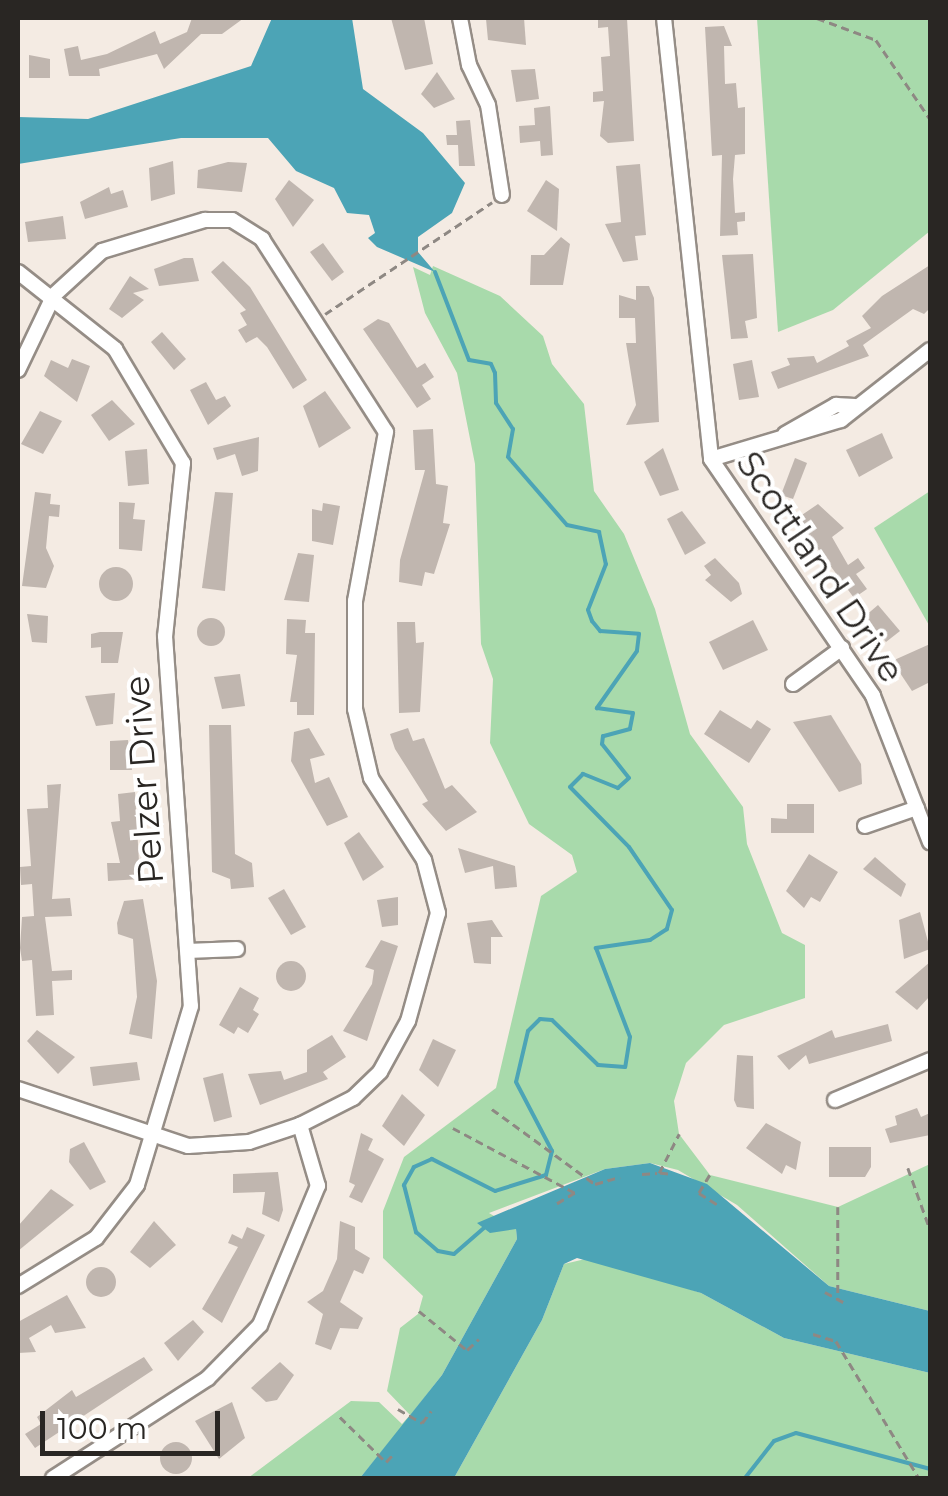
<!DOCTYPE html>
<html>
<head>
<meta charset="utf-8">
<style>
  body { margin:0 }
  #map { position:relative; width:948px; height:1496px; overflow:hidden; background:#f4ebe3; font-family:Montserrat,sans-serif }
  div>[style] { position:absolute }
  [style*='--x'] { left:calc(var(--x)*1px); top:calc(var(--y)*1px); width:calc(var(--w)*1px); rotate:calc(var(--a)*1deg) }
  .green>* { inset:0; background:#a8daab }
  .water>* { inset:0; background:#4ca4b6 }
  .stream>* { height:4px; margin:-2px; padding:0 2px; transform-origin:2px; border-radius:2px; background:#4ca4b6 }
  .building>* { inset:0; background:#c0b6af }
  .round { border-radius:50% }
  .path>* { height:2.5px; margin-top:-1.25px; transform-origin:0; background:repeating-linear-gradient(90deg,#8e8883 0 8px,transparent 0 13px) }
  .roads { filter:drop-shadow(2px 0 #958d86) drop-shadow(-2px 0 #958d86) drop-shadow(0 2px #958d86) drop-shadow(0 -2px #958d86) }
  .minor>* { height:14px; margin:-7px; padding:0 7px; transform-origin:7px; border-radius:7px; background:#fff }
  span { translate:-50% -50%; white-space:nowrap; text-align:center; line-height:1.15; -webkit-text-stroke:8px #fff; paint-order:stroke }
  .street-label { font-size:35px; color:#292623 }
  .frame { position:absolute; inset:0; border:20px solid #292623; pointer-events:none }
  .scale { position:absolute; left:40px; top:1411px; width:180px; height:45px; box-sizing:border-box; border:5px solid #292623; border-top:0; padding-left:12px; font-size:30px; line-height:35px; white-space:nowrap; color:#292623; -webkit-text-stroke:8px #fff; paint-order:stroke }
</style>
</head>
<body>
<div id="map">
  <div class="green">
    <div style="clip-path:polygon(757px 18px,930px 18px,930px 231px,833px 310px,778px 332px)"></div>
    <div style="clip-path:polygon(433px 266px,500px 296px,543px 336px,552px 364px,584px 404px,594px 491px,624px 534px,655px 609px,690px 734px,743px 807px,747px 844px,782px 933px,805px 945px,805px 998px,724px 1025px,686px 1063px,674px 1101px,679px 1134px,710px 1175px,838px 1207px,930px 1164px,930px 1311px,829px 1286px,737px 1205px,678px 1170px,650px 1163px,605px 1169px,489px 1213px,516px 1229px,517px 1239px,442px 1375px,395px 1435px,360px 1478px,248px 1478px,351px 1401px,379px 1402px,402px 1424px,410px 1415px,387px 1391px,400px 1328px,418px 1314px,423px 1296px,383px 1258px,383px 1211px,404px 1157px,496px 1088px,541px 896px,577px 872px,572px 855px,529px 824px,490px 743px,493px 679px,481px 644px,475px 464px,457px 373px,425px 313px,413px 267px,430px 275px)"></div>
    <div style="clip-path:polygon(930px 491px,930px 627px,874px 528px)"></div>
    <div style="clip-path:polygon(594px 1257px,701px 1293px,784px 1338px,930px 1373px,930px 1478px,454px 1478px,542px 1320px,564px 1264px)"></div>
  </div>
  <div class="water">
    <div style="clip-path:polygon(272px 18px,352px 18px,363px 89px,423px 133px,465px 183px,452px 213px,418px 237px,418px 252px,435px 272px,377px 247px,368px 238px,375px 233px,369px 215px,347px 213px,334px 188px,296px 171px,268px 138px,181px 138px,18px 164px,18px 117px,88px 119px,251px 66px)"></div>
    <div style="clip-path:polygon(650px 1163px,707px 1184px,829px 1286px,930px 1311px,930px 1373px,784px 1338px,701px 1293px,577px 1258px,564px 1264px,542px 1320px,454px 1478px,360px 1478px,442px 1375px,517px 1239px,516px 1229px,490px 1233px,477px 1223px,605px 1169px)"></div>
  </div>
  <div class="stream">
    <div style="--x:435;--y:272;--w:94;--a:68.9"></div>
    <div style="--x:469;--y:360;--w:22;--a:10"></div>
    <div style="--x:491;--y:364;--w:10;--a:66"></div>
    <div style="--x:495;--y:373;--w:30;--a:88"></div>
    <div style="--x:496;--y:403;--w:31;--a:57"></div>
    <div style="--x:513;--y:429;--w:28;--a:100"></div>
    <div style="--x:508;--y:457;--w:90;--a:49.1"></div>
    <div style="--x:567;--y:525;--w:33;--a:12"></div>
    <div style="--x:599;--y:532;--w:33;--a:78"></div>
    <div style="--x:606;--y:564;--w:49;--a:111.4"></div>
    <div style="--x:588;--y:610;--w:12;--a:70"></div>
    <div style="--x:592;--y:621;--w:13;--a:51"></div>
    <div style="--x:600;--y:631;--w:39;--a:4"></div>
    <div style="--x:639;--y:634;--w:17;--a:97"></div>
    <div style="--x:637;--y:651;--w:70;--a:125.1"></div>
    <div style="--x:597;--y:708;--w:36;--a:8"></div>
    <div style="--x:633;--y:713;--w:16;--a:101"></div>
    <div style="--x:630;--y:729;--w:28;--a:165"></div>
    <div style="--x:603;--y:736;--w:8;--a:97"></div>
    <div style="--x:602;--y:744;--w:43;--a:51.5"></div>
    <div style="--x:629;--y:778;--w:15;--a:138"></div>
    <div style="--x:618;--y:788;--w:38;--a:-158"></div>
    <div style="--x:583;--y:774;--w:18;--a:135"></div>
    <div style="--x:570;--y:787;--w:84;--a:45.5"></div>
    <div style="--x:629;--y:847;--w:76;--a:55.7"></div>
    <div style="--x:672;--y:910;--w:20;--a:105"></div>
    <div style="--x:667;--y:929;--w:20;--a:147"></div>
    <div style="--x:650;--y:940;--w:55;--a:171.6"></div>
    <div style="--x:596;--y:948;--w:95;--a:69.1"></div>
    <div style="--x:630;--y:1037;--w:30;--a:99"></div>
    <div style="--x:625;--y:1067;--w:27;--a:-176"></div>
    <div style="--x:598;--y:1065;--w:64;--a:-135.6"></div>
    <div style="--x:552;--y:1020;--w:12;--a:-175"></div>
    <div style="--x:540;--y:1019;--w:17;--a:135"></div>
    <div style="--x:528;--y:1031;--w:52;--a:103.2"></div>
    <div style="--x:516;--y:1082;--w:78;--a:62.4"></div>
    <div style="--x:552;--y:1151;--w:25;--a:104"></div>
    <div style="--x:546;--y:1175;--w:53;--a:162.6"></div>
    <div style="--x:495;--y:1191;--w:71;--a:-153.1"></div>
    <div style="--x:432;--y:1159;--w:20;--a:156"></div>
    <div style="--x:414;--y:1167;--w:21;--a:119"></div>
    <div style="--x:404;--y:1185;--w:49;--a:75.7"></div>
    <div style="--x:416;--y:1232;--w:29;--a:41"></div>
    <div style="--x:438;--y:1251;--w:16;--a:11"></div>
    <div style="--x:454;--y:1254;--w:40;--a:-41"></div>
    <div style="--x:745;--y:1478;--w:47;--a:-51.9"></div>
    <div style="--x:774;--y:1441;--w:23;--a:-20"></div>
    <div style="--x:796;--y:1433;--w:139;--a:15"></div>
  </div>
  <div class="building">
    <div style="clip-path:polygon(192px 18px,244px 18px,222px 34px,201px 34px,164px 69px,157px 54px,99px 69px,100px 76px,69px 76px,64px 49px,78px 46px,81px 60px,107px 54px,155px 31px,160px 44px,187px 32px)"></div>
    <div style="clip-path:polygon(391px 18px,424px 18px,433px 64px,405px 70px)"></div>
    <div style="clip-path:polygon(524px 18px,526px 45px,488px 40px,486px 19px)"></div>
    <div style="clip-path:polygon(598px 18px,627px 18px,634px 141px,608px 143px,600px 136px,604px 101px,593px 102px,593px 92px,603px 91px,601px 57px,610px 56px,608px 27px,598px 28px)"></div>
    <div style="clip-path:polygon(724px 26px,732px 46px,724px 46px,725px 84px,736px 83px,738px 108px,745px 107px,745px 154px,735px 155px,733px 179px,735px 213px,745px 212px,745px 221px,737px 222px,738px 235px,720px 236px,722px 155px,712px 156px,705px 27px)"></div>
    <div style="clip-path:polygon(29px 55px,50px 59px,50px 78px,29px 78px)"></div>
    <div style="clip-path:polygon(535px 69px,539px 99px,516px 102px,511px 70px)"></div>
    <div style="clip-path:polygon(437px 72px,455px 99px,434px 108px,421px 94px)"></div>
    <div style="clip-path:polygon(550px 106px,553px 155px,541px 156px,540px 141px,520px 143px,519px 126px,535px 125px,534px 108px)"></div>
    <div style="clip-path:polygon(470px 120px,475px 166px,459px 166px,458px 145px,447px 145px,446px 135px,457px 135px,456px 121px)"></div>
    <div style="clip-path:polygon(173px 161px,175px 194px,151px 201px,149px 168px)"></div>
    <div style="clip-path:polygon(228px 162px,247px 163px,242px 192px,197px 188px,198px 170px)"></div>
    <div style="clip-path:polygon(640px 164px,646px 235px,635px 236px,638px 260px,623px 262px,605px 224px,621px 222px,616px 166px)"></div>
    <div style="clip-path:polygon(289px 180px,314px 200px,293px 227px,275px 199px)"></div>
    <div style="clip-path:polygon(546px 180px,559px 189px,557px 231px,527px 211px)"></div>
    <div style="clip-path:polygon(109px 187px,111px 194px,123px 190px,128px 207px,85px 219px,80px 202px)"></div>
    <div style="clip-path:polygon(63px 216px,66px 239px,28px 242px,25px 222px)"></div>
    <div style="clip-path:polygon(561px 237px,570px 244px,563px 285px,530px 285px,531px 255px,544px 255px)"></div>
    <div style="clip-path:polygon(323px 243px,344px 272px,332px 281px,310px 252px)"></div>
    <div style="clip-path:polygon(753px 254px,757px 318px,745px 321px,748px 338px,731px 339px,722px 255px)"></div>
    <div style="clip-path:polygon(184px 258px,193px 258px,199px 281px,159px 286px,154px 269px)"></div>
    <div style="clip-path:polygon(223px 261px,250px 287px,307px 380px,293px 389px,267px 347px,257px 337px,246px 343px,238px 330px,247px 325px,240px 313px,246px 310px,211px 272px)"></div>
    <div style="clip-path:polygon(930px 265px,930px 308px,924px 314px,913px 309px,863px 345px,869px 356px,778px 389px,771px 372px,790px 365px,787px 358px,814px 356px,817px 363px,849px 346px,846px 341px,871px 328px,862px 316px,882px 296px)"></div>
    <div style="clip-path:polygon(130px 276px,149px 289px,133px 293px,144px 300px,122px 318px,109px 309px)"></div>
    <div style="clip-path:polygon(636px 286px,649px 286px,654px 298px,659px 422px,626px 425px,636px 405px,626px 343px,636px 343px,635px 318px,619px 318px,619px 295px,636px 300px)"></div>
    <div style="clip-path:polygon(378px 319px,389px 323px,417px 368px,425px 363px,434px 377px,422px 385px,431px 399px,417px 408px,363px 329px)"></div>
    <div style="clip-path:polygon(162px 332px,186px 359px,174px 370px,151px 342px)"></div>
    <div style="clip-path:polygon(72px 359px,90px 366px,77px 402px,44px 376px,51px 360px,68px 368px)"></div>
    <div style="clip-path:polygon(752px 360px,759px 397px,739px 400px,733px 364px)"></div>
    <div style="clip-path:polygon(206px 382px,216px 400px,225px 396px,231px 406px,208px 425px,190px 390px)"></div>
    <div style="clip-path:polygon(325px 391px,351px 428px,319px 448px,303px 406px)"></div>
    <div style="clip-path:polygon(112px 400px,135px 424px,109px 441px,91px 415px)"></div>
    <div style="clip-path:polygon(40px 411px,62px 421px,43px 454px,21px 444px)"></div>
    <div style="clip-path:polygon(433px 429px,436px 484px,448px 486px,443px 523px,450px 524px,434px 574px,425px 572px,422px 586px,399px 582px,400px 560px,425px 470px,415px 470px,413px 430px)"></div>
    <div style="clip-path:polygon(882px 433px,893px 458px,859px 477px,846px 450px)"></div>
    <div style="clip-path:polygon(259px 437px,258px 471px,242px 476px,235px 454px,217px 460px,213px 448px)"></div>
    <div style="clip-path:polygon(663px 448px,679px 490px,660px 496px,644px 462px)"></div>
    <div style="clip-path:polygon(147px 449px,149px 484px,128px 486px,125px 451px)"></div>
    <div style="clip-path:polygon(795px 458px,807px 463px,793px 499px,781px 495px)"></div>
    <div style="clip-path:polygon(35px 492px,51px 494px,50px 504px,60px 505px,59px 517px,49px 516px,46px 548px,54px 566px,46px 588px,22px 586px)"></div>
    <div style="clip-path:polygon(215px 492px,233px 493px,225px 591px,202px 588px)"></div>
    <div style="clip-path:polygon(119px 502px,135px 503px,133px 519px,145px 520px,142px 551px,119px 549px)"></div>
    <div style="clip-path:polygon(323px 503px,340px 506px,333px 545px,312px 541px,312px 509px,322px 511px)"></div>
    <div style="clip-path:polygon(818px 504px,844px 528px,832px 537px,848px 565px,858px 558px,865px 568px,856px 574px,867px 589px,854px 598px,796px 519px)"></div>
    <div style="clip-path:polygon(682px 511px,706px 543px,685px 555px,667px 519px)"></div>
    <div style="clip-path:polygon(298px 553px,314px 555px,309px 602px,284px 600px)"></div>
    <div style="clip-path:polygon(715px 558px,739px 583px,742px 594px,731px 602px,705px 580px,711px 575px,704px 566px)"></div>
    <div class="round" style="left:99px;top:567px;width:34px;height:34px"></div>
    <div style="clip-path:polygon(878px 605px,900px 631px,886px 642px,864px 617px)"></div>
    <div style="clip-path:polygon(27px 614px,48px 616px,47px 643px,32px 642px)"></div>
    <div class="round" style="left:197px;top:618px;width:28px;height:28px"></div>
    <div style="clip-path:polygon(287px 619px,306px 620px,305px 633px,315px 633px,314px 715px,297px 715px,297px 702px,290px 702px,297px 655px,286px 654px)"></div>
    <div style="clip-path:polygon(753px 620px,768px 650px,723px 670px,709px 642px)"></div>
    <div style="clip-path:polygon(397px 622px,415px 622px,416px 643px,424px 642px,420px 712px,399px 713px)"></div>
    <div style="clip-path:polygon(100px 632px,123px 632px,118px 663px,101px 663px,101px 647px,91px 648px,91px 634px)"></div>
    <div style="clip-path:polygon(930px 644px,930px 682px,912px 691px,892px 661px)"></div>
    <div style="clip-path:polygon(240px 674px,245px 706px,222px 709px,214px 677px)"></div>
    <div style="clip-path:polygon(115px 693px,113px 724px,96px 726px,85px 696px)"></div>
    <div style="clip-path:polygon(720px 710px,751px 729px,757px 720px,771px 729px,749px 763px,704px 734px)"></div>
    <div style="clip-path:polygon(831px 715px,861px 764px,862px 784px,839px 792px,793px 722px)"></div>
    <div style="clip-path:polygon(209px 725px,231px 725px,235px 854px,252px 863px,254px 887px,231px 889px,230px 879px,212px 872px)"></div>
    <div style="clip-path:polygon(309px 728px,325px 755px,310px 759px,315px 783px,329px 777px,348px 817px,327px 826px,291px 761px,294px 732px)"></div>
    <div style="clip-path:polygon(408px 728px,413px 741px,424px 738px,445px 789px,452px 785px,477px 812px,446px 831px,422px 804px,428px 801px,395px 749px,390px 734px)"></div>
    <div style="clip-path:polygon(128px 740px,132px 770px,110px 770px,110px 741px)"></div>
    <div style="clip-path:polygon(61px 784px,52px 899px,70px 898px,72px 916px,45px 917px,52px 971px,72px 970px,72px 980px,52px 981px,54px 1015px,36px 1016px,32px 960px,22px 961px,20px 948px,22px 917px,34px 916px,32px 884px,21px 885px,20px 867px,31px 866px,27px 809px,48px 808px,47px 785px)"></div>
    <div style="clip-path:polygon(135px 792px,140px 879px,108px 881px,107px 863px,120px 863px,111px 822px,120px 821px,118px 794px)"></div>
    <div style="clip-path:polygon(787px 804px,814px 804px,814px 833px,771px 833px,771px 818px,787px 819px)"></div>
    <div style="clip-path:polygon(359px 832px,384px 867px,363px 881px,344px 843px)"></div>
    <div style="clip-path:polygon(458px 848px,515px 866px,517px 887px,495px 889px,493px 866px,465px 873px)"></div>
    <div style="clip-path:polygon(809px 854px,838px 872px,820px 902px,811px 897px,804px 908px,786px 891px)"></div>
    <div style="clip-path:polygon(875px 857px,906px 884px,901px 897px,863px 869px)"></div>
    <div style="clip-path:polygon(284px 889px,306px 927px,291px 935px,268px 898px)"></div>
    <div style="clip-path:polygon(398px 897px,398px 925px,382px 927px,377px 900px)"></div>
    <div style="clip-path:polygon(143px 899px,157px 981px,152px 1039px,129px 1034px,137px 997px,133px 939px,118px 934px,117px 923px,124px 901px)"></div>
    <div style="clip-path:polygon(920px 912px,930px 949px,904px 959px,899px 920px)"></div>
    <div style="clip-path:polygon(492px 920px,503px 937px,491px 937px,491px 964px,474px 963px,467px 923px)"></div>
    <div style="clip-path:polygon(381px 940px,398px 946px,367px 1041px,343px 1031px,372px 984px,374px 970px,365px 967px)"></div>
    <div class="round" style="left:276px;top:961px;width:30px;height:30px"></div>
    <div style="clip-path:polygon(930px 962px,930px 996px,917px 1010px,895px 992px)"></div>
    <div style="clip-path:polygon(240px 987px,259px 998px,253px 1010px,259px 1014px,248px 1033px,238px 1027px,234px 1034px,219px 1025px)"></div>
    <div style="clip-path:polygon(888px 1024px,892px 1041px,809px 1064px,806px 1055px,789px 1070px,777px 1056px,832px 1030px,835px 1038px)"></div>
    <div style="clip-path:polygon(37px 1030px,75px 1057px,58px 1074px,27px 1041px)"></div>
    <div style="clip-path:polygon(332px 1035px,346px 1057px,323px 1072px,328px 1079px,260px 1105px,248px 1074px,281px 1071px,284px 1080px,307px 1072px,307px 1050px)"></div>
    <div style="clip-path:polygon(433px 1039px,456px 1050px,438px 1087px,419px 1070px)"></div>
    <div style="clip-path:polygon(737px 1055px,753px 1056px,754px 1109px,737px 1107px,734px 1100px)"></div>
    <div style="clip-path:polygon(137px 1062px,140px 1080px,93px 1086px,90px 1067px)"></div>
    <div style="clip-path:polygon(223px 1073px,232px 1117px,214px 1122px,203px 1078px)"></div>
    <div style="clip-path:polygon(402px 1094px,425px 1115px,404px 1146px,382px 1126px)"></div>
    <div style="clip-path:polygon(917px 1108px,921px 1117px,930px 1113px,930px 1135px,890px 1143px,885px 1129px,897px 1125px,895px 1116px)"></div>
    <div style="clip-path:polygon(766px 1123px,801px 1142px,796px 1170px,786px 1165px,782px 1174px,746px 1148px)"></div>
    <div style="clip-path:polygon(361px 1133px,373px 1139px,368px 1150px,384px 1159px,362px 1203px,349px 1197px,355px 1185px,349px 1182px)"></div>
    <div style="clip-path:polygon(84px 1142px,106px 1182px,90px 1190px,69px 1162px,70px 1149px)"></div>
    <div style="clip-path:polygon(829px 1147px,871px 1147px,871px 1167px,865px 1177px,829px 1177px)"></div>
    <div style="clip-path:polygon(278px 1172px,283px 1210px,279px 1222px,262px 1214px,265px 1192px,233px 1193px,233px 1174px)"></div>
    <div style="clip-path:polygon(51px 1189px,74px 1205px,18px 1251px,18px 1226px)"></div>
    <div style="clip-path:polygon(154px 1221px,176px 1245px,150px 1268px,130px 1252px)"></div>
    <div style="clip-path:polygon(340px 1221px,355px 1227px,355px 1249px,370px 1258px,363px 1274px,354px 1270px,340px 1302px,363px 1318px,358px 1329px,340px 1328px,331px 1350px,315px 1344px,323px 1314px,307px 1302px,323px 1291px,337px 1259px)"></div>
    <div style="clip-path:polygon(247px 1227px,265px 1235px,222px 1323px,202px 1309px,238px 1247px,228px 1243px,232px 1234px,242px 1239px)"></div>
    <div class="round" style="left:86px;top:1267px;width:30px;height:30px"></div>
    <div style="clip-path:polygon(67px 1295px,86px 1328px,55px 1333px,51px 1325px,29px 1338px,36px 1352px,18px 1353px,18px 1322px)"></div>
    <div style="clip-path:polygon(193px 1320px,204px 1332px,178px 1361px,164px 1343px)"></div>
    <div style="clip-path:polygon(144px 1357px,153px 1370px,35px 1448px,25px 1434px,41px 1424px,37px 1417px,72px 1390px,76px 1397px)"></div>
    <div style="clip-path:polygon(280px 1362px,294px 1375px,277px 1400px,266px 1402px,251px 1388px)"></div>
    <div style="clip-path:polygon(232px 1402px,245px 1438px,219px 1459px,195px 1421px)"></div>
    <div class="round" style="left:160px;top:1442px;width:32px;height:32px"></div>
  </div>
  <div class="path">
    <div style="--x:817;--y:18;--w:63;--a:20.4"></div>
    <div style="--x:876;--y:40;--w:96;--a:55.6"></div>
    <div style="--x:325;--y:314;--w:201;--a:-33.8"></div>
    <div style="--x:492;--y:1109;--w:127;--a:36.1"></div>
    <div style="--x:595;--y:1184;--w:26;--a:-16"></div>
    <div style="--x:453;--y:1128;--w:138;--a:28"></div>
    <div style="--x:575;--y:1193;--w:21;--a:149"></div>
    <div style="--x:908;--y:1168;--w:65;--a:70.2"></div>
    <div style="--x:642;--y:1174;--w:15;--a:-4"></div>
    <div style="--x:668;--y:1174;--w:9;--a:-174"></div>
    <div style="--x:659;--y:1173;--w:44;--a:-62.9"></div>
    <div style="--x:710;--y:1175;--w:21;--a:121"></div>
    <div style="--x:699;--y:1193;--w:25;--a:32"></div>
    <div style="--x:838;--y:1207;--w:92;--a:90"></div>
    <div style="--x:825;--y:1292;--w:21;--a:29"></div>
    <div style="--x:419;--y:1311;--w:62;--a:39.1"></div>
    <div style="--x:467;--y:1350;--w:16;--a:-43"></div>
    <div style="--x:813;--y:1334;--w:24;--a:17"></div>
    <div style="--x:836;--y:1341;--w:160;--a:58.8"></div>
    <div style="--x:398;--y:1409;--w:28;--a:30"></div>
    <div style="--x:422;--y:1423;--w:15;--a:-53"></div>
    <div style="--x:340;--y:1417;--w:64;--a:44.4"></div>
    <div style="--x:386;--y:1462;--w:12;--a:-48"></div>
  </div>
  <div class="roads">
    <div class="minor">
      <div style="--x:460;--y:18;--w:48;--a:79.2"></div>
      <div style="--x:469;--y:65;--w:44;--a:64.6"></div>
      <div style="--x:488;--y:105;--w:91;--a:81.2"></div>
      <div style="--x:664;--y:18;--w:443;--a:83.9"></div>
      <div style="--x:711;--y:459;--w:287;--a:55.6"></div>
      <div style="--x:873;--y:696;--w:157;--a:68.7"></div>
      <div style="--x:18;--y:272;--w:124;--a:38.4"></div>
      <div style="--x:115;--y:349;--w:133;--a:59.2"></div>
      <div style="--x:183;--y:463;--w:174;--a:95.9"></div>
      <div style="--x:165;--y:636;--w:371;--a:86"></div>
      <div style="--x:191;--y:1006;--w:187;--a:106.8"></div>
      <div style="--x:137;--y:1185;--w:67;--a:127.7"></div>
      <div style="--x:96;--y:1238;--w:92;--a:148.4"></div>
      <div style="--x:18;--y:370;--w:83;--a:-64.4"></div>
      <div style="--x:54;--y:295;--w:65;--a:-42.5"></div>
      <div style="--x:102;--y:251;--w:108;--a:-16.8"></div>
      <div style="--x:205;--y:220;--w:27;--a:0"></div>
      <div style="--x:232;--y:220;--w:36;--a:32"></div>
      <div style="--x:262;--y:239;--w:229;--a:57.3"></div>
      <div style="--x:386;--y:432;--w:172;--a:100.4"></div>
      <div style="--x:355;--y:601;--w:108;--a:90"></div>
      <div style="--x:355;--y:709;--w:71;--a:76.9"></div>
      <div style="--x:371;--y:778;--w:98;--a:57.1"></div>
      <div style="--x:424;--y:860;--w:55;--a:75.2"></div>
      <div style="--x:438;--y:913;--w:112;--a:105.5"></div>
      <div style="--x:408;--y:1021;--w:58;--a:118.8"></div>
      <div style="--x:380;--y:1072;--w:37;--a:136"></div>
      <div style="--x:353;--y:1098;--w:59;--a:153"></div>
      <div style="--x:300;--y:1125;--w:54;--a:161.6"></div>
      <div style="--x:249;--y:1142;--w:61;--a:176.2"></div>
      <div style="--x:188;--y:1146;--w:179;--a:-161.5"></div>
      <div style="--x:785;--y:434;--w:59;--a:-29.6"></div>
      <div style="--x:836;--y:405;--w:19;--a:3"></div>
      <div style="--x:711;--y:459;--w:136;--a:-16.7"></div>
      <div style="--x:841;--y:420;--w:113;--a:-38.2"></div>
      <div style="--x:793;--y:684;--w:61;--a:-36.3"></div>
      <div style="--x:865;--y:826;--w:55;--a:-19.1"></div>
      <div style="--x:188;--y:951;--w:49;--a:-2.3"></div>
      <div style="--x:835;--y:1100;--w:103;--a:-22.8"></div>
      <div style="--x:53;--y:1478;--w:184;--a:-32.8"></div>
      <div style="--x:208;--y:1378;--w:74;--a:-45.5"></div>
      <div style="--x:260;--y:1325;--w:151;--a:-67.4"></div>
      <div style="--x:318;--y:1186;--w:64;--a:-106.4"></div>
    </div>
  </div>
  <div class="street-label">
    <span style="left:820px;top:567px;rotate:56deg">Scottland Drive</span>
    <span style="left:144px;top:780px;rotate:-94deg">Pelzer Drive</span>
  </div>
  <div class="frame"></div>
  <div class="scale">100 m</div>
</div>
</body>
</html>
